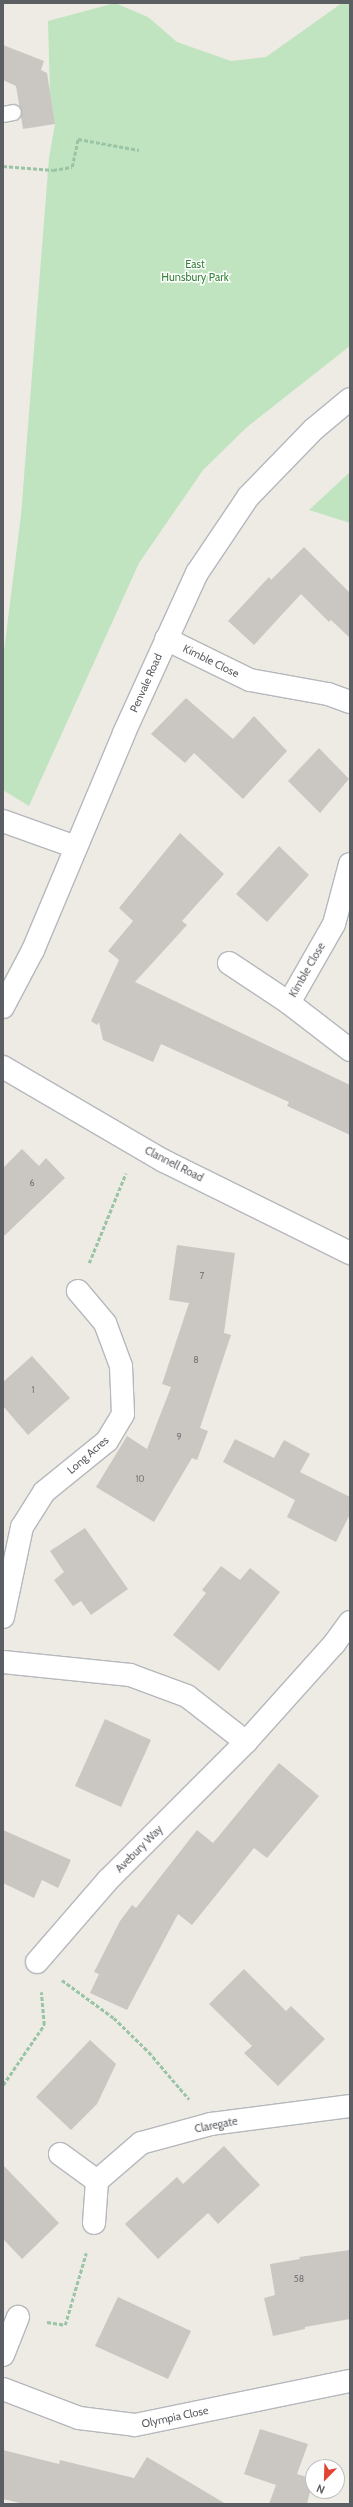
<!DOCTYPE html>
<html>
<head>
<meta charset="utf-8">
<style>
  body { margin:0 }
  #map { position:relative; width:353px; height:2507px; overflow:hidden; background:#edebe3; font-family:Cabin,sans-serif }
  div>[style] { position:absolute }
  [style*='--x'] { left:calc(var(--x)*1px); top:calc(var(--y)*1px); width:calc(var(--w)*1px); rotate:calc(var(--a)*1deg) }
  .green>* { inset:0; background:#c0e4c0 }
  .building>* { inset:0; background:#cac7c2 }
  .path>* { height:2.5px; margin-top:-1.25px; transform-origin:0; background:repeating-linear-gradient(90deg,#9ac4a6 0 4px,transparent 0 6px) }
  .roads { filter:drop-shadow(1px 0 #b5b8bc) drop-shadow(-1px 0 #b5b8bc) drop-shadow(0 1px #b5b8bc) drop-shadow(0 -1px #b5b8bc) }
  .lane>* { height:15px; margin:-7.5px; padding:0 7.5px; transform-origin:7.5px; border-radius:7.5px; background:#fff }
  .street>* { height:22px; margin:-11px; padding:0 11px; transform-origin:11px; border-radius:11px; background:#fff }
  .secondary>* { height:22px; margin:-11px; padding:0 11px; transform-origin:11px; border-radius:11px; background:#fff }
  span { translate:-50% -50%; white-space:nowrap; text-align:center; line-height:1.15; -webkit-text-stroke:3px #fff; paint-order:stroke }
  .number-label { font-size:9px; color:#77787b }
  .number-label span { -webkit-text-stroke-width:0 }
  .park-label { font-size:11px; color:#39843d }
  .street-label { font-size:11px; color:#5b5e63 }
  .frame { position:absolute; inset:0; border:4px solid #5b5e63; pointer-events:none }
  .north { position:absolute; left:305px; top:2459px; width:40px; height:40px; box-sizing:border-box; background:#fff; border:1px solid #bdbfc1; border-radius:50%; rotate:203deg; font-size:11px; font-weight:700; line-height:16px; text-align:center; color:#5b5e63 }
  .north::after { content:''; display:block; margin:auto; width:14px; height:18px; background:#e14334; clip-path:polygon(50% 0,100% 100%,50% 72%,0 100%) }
</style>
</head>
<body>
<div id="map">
  <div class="green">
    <div style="clip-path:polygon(115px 3px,148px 17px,177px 42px,231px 61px,266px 57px,342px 3px,350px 3px,350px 346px,247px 427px,203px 470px,139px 563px,29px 806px,3px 790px,3px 659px,21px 515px,49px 158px,55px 124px,50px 95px,48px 21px)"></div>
    <div style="clip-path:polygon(350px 472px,350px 523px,309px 510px)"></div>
  </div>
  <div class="building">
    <div style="clip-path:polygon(3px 45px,44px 61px,41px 70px,47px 73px,55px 124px,23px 129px,16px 86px,3px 80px)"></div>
    <div style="clip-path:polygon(304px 547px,350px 593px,350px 638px,331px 620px,329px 622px,301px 594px,254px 645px,228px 621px,269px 577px,271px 580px)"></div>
    <div style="clip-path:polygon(186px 698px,233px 739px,254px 716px,287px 751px,243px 799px,194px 753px,185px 763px,151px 734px)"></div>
    <div style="clip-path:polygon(319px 748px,349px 779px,320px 813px,288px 781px)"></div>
    <div style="clip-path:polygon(180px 833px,224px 874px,182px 921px,187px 925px,135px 982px,350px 1085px,350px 1135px,287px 1106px,289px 1102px,161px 1044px,153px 1062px,103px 1040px,99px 1022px,97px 1025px,91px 1021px,119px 960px,108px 951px,133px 921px,119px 908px)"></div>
    <div style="clip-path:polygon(279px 846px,309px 875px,267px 922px,236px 894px)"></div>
    <div style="clip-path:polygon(22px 1149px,39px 1166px,46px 1158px,65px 1178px,3px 1237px,3px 1168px)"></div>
    <div style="clip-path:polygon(177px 1245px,235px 1253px,224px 1333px,231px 1335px,200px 1428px,208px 1431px,197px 1460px,192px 1458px,154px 1522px,96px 1487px,127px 1436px,147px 1449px,171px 1387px,162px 1384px,189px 1303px,169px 1300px)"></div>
    <div style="clip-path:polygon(32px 1356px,70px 1398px,28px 1435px,3px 1406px,3px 1382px)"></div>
    <div style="clip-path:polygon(235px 1439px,274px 1458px,284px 1440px,310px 1454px,300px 1472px,350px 1497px,350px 1514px,336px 1542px,287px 1517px,295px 1500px,223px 1462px)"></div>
    <div style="clip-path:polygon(85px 1528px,128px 1589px,91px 1615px,81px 1601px,73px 1606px,54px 1580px,64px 1572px,50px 1551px)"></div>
    <div style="clip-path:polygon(221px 1566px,240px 1580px,250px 1568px,280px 1592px,219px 1671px,173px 1635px,206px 1593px,202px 1590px)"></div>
    <div style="clip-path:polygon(105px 1719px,151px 1740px,121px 1807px,75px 1786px)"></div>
    <div style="clip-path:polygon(279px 1763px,319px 1796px,267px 1858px,254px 1848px,192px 1925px,178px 1914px,127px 2010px,90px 1993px,99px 1974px,94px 1972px,120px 1921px,132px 1905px,136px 1908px,197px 1830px,213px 1843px)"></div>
    <div style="clip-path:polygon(3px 1830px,71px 1860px,58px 1888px,42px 1880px,34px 1898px,3px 1883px)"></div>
    <div style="clip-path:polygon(244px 1969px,286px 2011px,291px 2006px,325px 2039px,278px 2086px,244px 2053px,252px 2046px,209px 2004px)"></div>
    <div style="clip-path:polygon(90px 2040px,116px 2064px,97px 2104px,71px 2130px,36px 2097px)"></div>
    <div style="clip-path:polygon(224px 2146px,260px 2185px,218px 2224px,208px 2213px,158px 2259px,125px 2224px,177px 2177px,183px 2184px)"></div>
    <div style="clip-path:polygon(3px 2165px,59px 2223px,22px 2259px,3px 2239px)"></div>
    <div style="clip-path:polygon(350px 2250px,350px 2319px,305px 2327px,305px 2329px,273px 2336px,264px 2298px,275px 2295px,270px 2264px,300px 2259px,299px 2257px)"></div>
    <div style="clip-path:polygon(118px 2297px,191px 2331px,168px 2379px,95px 2346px)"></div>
    <div style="clip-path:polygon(260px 2429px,308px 2444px,297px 2474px,313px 2479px,307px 2504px,269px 2504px,276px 2485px,244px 2474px)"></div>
    <div style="clip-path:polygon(3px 2450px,59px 2464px,60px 2460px,134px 2478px,147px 2457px,226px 2504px,24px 2504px,3px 2499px)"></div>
  </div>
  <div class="path">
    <div style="--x:3;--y:166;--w:50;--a:4.6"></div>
    <div style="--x:53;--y:170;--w:19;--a:-9"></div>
    <div style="--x:72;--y:167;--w:29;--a:-78"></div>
    <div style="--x:78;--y:139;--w:62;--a:10.2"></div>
    <div style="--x:89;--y:1263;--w:97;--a:-67.7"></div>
    <div style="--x:62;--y:1980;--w:64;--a:36.2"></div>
    <div style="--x:114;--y:2018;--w:49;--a:44.2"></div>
    <div style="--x:149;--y:2052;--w:62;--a:49.6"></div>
    <div style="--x:3;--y:2085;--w:73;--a:-55.7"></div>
    <div style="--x:44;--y:2025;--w:33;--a:-95"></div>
    <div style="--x:47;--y:2322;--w:18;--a:9"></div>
    <div style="--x:65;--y:2325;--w:75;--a:-73.7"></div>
  </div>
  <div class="roads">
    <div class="lane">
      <div style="--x:3;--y:114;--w:10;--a:-11"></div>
    </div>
    <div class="street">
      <div style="--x:166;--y:639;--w:93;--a:26"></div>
      <div style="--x:250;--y:680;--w:79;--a:10.2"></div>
      <div style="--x:328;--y:694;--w:23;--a:20"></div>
      <div style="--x:3;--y:821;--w:77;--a:19.6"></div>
      <div style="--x:350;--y:864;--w:62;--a:104.9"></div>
      <div style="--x:334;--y:924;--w:91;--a:119.7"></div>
      <div style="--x:289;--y:1003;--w:77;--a:37.6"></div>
      <div style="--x:229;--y:963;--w:72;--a:33.7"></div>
      <div style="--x:3;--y:1617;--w:92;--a:-78.1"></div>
      <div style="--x:22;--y:1527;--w:41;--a:-57.8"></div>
      <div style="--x:44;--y:1492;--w:81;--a:-39"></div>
      <div style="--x:107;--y:1441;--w:31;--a:-59"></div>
      <div style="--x:123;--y:1414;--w:48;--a:-92.4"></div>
      <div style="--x:121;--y:1366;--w:46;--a:-110.4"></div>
      <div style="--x:105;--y:1323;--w:42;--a:-130.2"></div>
      <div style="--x:3;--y:1662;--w:128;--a:5.8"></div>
      <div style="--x:130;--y:1675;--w:61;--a:20.2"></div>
      <div style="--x:187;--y:1696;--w:75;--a:37.9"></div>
      <div style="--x:37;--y:1962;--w:108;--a:-49.1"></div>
      <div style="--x:108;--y:1880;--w:195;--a:-45"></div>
      <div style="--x:246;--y:1742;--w:132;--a:-48.1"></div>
      <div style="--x:334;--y:1644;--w:27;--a:-54"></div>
      <div style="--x:60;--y:2154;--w:46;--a:36.1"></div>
      <div style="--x:97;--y:2181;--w:42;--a:94.1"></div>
      <div style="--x:97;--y:2181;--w:58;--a:-40.8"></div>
      <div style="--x:141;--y:2143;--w:73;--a:-15.2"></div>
      <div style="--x:211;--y:2124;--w:140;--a:-7.4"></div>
      <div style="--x:3;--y:2355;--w:41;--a:-68.5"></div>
      <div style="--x:3;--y:2389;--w:81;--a:20.9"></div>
      <div style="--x:79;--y:2418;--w:56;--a:7.1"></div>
      <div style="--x:135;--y:2425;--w:219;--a:-11.6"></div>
    </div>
    <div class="secondary">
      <div style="--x:3;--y:1007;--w:64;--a:-62.2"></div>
      <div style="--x:33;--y:950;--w:235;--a:-67.2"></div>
      <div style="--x:124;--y:733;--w:176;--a:-65.5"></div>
      <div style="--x:197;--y:573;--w:92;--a:-56.1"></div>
      <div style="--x:248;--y:497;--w:95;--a:-45.9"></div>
      <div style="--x:314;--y:429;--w:47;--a:-39.8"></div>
      <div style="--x:3;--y:1067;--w:186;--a:30.3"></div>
      <div style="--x:164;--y:1161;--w:208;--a:26.3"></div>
    </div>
  </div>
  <div class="number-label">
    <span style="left:32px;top:1183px">6</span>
    <span style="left:202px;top:1276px">7</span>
    <span style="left:196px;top:1360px">8</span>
    <span style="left:33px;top:1390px">1</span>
    <span style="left:179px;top:1437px">9</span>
    <span style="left:140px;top:1479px">10</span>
    <span style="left:299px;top:2279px">58</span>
  </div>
  <div class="park-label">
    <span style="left:195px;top:271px">East<br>Hunsbury Park</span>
  </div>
  <div class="street-label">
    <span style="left:211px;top:661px;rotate:26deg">Kimble Close</span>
    <span style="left:146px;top:683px;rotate:-66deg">Penvale Road</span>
    <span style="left:307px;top:970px;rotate:-60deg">Kimble Close</span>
    <span style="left:174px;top:1164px;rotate:27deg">Clannell Road</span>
    <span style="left:88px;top:1455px;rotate:-41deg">Long Acres</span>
    <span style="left:139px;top:1849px;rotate:-45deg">Avebury Way</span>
    <span style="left:216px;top:2125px;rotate:-11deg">Claregate</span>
    <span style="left:175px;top:2417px;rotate:-12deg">Olympia Close</span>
  </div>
  <div class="frame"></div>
  <div class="north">N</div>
</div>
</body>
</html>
